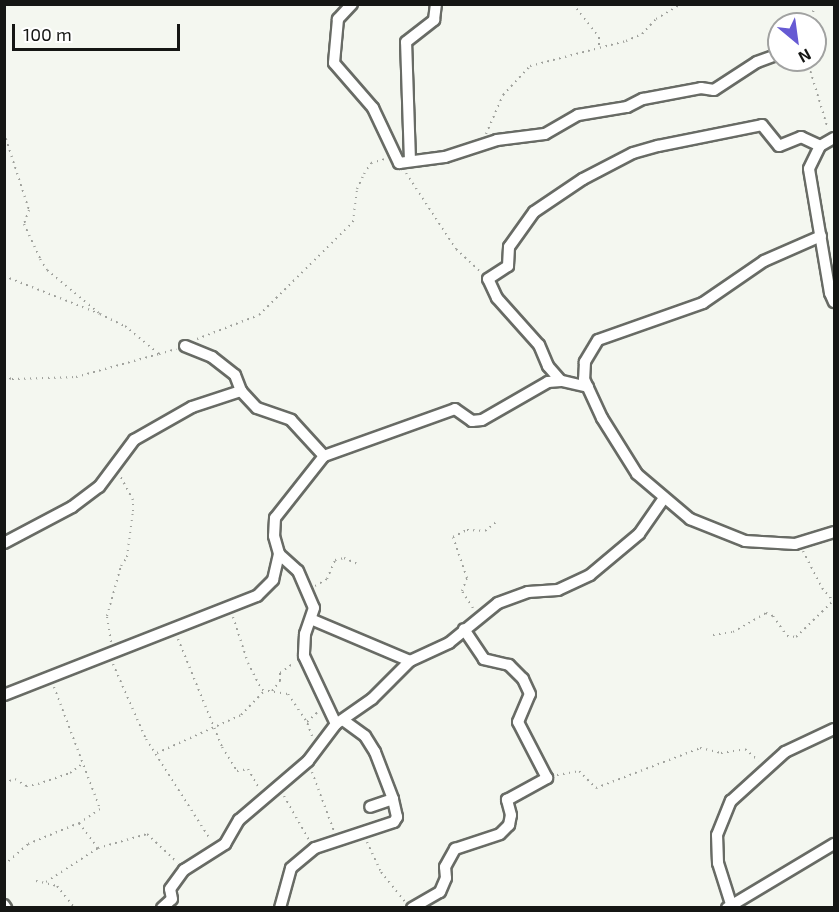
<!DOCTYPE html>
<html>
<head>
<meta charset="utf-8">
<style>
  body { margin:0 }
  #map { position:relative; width:839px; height:912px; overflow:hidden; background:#f4f7f0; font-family:"Exo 2",sans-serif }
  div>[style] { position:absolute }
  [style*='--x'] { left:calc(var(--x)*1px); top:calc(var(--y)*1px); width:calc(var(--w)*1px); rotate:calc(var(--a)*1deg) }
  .path>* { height:2px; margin-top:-1px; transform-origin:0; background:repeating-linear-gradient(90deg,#9fa19c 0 1.5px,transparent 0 6px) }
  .roads { filter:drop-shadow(2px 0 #686b65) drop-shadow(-2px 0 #686b65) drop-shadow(0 2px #686b65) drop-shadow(0 -2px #686b65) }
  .minor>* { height:10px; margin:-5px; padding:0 5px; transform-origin:5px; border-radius:5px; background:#fff }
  span { translate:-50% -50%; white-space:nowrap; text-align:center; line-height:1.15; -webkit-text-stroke:4.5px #fff; paint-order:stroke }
  .frame { position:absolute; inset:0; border:6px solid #151614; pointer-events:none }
  .north { position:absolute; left:767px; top:12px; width:60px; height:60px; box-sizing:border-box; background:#fff; border:2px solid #a1a2a1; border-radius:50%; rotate:151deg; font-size:16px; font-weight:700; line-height:24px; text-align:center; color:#151614 }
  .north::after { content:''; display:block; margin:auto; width:21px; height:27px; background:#665ad3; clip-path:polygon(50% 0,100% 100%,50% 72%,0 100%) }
  .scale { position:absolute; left:12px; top:24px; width:168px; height:27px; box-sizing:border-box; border:3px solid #151614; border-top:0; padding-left:8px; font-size:18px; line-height:21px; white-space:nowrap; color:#151614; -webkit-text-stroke:4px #fff; paint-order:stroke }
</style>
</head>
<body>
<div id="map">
  <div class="path">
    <div style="--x:573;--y:4;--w:42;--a:51.8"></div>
    <div style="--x:599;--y:37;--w:9;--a:90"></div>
    <div style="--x:812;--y:24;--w:20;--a:-84"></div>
    <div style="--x:807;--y:60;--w:72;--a:73.1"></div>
    <div style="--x:4;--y:133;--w:81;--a:72"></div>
    <div style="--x:29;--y:210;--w:15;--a:110"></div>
    <div style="--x:24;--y:224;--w:38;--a:65"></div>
    <div style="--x:40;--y:259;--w:13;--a:58"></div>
    <div style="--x:47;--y:270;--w:67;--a:39.6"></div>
    <div style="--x:486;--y:134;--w:43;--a:-66.4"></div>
    <div style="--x:503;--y:95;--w:40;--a:-47"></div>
    <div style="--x:530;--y:66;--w:99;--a:-14.6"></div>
    <div style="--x:626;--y:41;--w:17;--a:-24"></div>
    <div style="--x:642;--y:34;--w:21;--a:-47"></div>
    <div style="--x:656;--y:19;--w:29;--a:-31"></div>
    <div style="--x:406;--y:173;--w:91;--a:56.7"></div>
    <div style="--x:456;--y:249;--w:35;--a:43"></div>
    <div style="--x:4;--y:276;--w:103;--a:21.6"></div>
    <div style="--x:100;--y:314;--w:28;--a:26"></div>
    <div style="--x:125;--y:326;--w:44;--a:39.5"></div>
    <div style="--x:159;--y:354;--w:18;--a:-16"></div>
    <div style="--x:197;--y:339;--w:66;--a:-21.2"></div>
    <div style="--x:259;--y:315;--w:132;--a:-44.7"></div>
    <div style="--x:353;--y:222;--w:33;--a:-83"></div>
    <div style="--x:357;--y:189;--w:17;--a:-65"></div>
    <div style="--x:364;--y:174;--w:13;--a:-58"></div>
    <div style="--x:371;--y:163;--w:15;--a:-16"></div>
    <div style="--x:4;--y:376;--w:9;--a:21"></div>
    <div style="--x:12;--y:379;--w:64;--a:-1.8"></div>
    <div style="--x:76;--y:377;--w:86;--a:-15.5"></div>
    <div style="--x:803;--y:551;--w:42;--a:62.8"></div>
    <div style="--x:822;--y:588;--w:18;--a:49"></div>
    <div style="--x:315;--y:586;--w:14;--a:-30"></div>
    <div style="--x:327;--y:579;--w:21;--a:-67"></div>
    <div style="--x:335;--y:560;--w:9;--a:-13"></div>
    <div style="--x:344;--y:558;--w:17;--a:24"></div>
    <div style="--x:473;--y:608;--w:20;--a:-123"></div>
    <div style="--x:462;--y:591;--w:14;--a:-69"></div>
    <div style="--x:467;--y:578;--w:43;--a:-108.9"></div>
    <div style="--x:453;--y:537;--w:16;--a:-27"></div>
    <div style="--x:467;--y:530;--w:18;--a:3"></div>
    <div style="--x:485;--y:531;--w:14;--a:-39"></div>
    <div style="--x:233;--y:617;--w:48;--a:71.9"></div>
    <div style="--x:248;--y:663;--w:30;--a:63"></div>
    <div style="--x:262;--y:690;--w:26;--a:9"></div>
    <div style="--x:288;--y:694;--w:34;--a:56"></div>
    <div style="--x:713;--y:635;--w:20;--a:-9"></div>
    <div style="--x:733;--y:632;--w:38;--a:-30"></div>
    <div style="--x:766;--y:613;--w:8;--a:23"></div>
    <div style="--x:773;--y:616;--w:24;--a:55"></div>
    <div style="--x:787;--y:636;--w:9;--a:6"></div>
    <div style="--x:796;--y:637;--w:52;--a:-44.2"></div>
    <div style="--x:178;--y:639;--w:117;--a:67.8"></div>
    <div style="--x:222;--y:747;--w:28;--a:58"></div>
    <div style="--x:237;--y:771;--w:11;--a:-10"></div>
    <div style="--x:248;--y:769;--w:22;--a:60"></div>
    <div style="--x:111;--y:642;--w:26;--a:-99"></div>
    <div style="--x:107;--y:616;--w:52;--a:-74.4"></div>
    <div style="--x:121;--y:566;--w:11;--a:-56"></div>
    <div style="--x:127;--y:557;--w:46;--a:-82.6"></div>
    <div style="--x:133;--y:511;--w:11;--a:-90"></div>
    <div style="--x:133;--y:500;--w:27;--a:-118"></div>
    <div style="--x:113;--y:664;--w:82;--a:66.3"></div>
    <div style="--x:146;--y:739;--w:119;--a:57.4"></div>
    <div style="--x:54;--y:687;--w:130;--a:69.3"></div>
    <div style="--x:100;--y:809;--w:25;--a:146"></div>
    <div style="--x:272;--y:691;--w:13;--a:-51"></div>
    <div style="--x:280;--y:681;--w:8;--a:-90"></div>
    <div style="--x:280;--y:673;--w:17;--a:-36"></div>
    <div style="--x:312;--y:736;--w:15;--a:-110"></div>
    <div style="--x:307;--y:722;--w:16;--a:-43"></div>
    <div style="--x:157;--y:753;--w:92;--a:-24.3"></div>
    <div style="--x:241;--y:715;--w:33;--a:-46"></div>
    <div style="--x:312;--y:772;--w:63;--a:69.6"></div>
    <div style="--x:557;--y:775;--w:22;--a:-10"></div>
    <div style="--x:579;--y:771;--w:24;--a:45"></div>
    <div style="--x:596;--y:788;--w:111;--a:-21"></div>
    <div style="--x:700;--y:748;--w:22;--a:13"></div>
    <div style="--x:721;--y:753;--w:24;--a:-9"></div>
    <div style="--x:745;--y:749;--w:18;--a:41"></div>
    <div style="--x:4;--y:783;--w:12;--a:-20"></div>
    <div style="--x:15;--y:779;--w:13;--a:32"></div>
    <div style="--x:26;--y:786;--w:12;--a:-9"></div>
    <div style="--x:38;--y:784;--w:34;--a:-19"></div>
    <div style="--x:70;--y:773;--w:15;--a:-37"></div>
    <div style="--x:284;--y:796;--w:51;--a:60.4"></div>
    <div style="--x:367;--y:842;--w:33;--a:65"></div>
    <div style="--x:381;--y:872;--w:38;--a:51"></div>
    <div style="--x:4;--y:865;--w:32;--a:-41"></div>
    <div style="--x:28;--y:844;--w:55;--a:-22.4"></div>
    <div style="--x:79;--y:823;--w:31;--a:53"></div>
    <div style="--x:98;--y:848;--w:51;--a:-15.9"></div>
    <div style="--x:147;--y:834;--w:42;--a:43.1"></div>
    <div style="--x:36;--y:881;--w:22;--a:13"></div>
    <div style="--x:57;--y:886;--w:28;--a:51"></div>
    <div style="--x:46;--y:882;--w:62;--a:-33.2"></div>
  </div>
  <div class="roads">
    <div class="minor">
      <div style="--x:352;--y:4;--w:21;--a:133"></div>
      <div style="--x:338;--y:19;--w:44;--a:95.2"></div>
      <div style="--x:334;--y:63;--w:60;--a:49.1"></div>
      <div style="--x:373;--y:108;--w:61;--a:64.7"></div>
      <div style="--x:399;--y:163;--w:46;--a:-7.4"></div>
      <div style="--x:445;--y:157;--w:55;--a:-18.1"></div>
      <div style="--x:497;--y:140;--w:48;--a:-7.1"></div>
      <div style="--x:545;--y:134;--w:38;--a:-30"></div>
      <div style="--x:578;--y:115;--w:50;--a:-9.3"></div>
      <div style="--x:627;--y:107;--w:18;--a:-27"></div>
      <div style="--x:643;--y:99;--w:59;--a:-10.7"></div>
      <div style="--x:701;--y:88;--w:13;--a:9"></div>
      <div style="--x:714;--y:90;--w:51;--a:-33.1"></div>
      <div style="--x:757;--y:62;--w:23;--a:-20"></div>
      <div style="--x:820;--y:146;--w:25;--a:116"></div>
      <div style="--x:809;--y:169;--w:126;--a:80.4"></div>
      <div style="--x:830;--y:293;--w:10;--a:66"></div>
      <div style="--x:410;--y:161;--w:119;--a:-91.9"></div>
      <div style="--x:406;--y:42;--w:36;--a:-38"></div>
      <div style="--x:434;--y:20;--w:16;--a:-83"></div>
      <div style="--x:821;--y:236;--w:62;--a:156.3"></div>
      <div style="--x:764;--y:261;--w:74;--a:145.5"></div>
      <div style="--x:703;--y:303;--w:111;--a:160.6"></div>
      <div style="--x:598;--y:340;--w:26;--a:121"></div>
      <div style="--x:585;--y:362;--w:17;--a:93"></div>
      <div style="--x:584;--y:379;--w:43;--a:65.2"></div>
      <div style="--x:602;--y:418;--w:66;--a:58"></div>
      <div style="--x:637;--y:474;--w:70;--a:40.3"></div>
      <div style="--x:690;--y:519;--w:59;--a:21.8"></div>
      <div style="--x:745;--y:541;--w:50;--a:3.4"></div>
      <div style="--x:795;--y:544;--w:41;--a:-17.1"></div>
      <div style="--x:185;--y:346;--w:29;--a:22"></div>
      <div style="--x:212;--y:357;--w:29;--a:38"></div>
      <div style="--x:235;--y:375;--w:17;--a:69"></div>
      <div style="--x:241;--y:391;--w:23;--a:47"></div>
      <div style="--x:257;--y:408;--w:36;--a:19"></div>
      <div style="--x:291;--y:420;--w:49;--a:47.5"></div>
      <div style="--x:324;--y:456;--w:79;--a:128.3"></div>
      <div style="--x:275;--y:518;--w:18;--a:93"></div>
      <div style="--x:274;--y:536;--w:19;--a:74"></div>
      <div style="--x:279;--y:554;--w:25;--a:42"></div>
      <div style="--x:298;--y:571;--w:40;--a:66.6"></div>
      <div style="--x:314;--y:608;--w:28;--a:109"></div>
      <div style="--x:305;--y:634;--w:22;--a:93"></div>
      <div style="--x:304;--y:656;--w:75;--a:64.8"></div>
      <div style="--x:588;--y:387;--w:28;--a:-167"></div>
      <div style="--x:561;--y:381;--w:20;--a:-131"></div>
      <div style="--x:548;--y:366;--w:23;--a:-113"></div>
      <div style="--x:539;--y:345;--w:63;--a:-131.8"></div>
      <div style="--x:497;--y:298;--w:21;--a:-115"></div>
      <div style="--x:488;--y:279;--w:24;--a:-33"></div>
      <div style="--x:508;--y:266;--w:19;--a:-87"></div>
      <div style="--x:509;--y:247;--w:43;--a:-54.5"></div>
      <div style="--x:534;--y:212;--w:59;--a:-34"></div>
      <div style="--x:583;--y:179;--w:56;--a:-27.5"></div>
      <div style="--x:633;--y:153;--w:26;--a:-16"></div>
      <div style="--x:658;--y:146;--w:106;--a:-11.4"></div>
      <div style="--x:762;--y:125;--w:27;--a:51"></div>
      <div style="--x:779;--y:146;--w:24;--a:-22"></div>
      <div style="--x:801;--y:137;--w:21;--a:25"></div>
      <div style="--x:820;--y:146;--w:16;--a:-30"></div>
      <div style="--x:324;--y:456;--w:139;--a:-19.7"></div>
      <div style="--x:455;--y:409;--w:21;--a:35"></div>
      <div style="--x:472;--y:421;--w:10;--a:-6"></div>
      <div style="--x:482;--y:420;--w:76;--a:-29.9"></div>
      <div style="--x:548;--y:382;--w:13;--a:-4"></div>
      <div style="--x:4;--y:543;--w:77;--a:-27.9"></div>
      <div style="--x:72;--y:507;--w:34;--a:-37"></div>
      <div style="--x:99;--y:487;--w:59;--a:-53.3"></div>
      <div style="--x:134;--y:440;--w:67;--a:-29.6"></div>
      <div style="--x:192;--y:407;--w:52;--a:-18.1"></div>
      <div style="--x:313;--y:620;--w:105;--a:22.9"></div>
      <div style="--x:4;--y:695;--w:272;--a:-21.4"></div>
      <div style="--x:257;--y:596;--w:23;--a:-45"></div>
      <div style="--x:273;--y:580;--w:27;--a:-77"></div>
      <div style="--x:343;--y:720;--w:27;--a:36"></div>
      <div style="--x:365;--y:736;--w:19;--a:58"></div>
      <div style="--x:375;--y:752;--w:50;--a:69"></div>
      <div style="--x:731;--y:904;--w:43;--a:-107.6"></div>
      <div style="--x:718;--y:863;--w:28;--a:-92"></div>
      <div style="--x:717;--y:835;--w:37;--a:-68"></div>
      <div style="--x:731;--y:801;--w:73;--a:-42.2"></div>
      <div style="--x:785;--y:752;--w:54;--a:-25.1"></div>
      <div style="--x:4;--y:905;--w:4;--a:56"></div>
      <div style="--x:162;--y:908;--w:13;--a:-42"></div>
      <div style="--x:172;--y:899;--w:10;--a:-101"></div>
      <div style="--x:170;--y:889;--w:24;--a:-54"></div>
      <div style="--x:184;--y:870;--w:49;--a:-32.4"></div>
      <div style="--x:225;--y:844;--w:28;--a:-60"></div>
      <div style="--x:239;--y:820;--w:91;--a:-40.5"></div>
      <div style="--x:308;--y:761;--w:46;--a:-52.9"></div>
      <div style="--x:336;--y:724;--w:44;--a:-34.8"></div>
      <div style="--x:372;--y:699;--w:54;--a:-45"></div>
      <div style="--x:410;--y:661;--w:43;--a:-24.8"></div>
      <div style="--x:449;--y:643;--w:63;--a:-39.2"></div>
      <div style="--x:498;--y:603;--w:32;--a:-20"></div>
      <div style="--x:528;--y:592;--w:30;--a:-4"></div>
      <div style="--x:558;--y:590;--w:35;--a:-25"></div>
      <div style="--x:590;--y:575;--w:64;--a:-39.9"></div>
      <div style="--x:639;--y:534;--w:44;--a:-55.2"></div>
      <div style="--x:280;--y:908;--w:41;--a:-74.6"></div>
      <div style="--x:291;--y:868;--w:31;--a:-40"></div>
      <div style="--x:315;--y:848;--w:83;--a:-18.2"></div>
      <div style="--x:394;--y:822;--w:6;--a:-59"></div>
      <div style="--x:397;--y:817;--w:18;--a:-103"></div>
      <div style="--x:393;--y:799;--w:24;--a:161"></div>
      <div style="--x:412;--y:908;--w:32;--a:-30"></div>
      <div style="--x:440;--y:892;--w:15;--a:-67"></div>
      <div style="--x:446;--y:878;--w:11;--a:-95"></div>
      <div style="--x:445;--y:867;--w:21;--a:-61"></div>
      <div style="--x:455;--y:849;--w:47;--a:-18.4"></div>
      <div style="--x:500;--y:834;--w:13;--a:-45"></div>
      <div style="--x:509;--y:825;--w:10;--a:-79"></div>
      <div style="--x:511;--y:815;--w:16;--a:-105"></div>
      <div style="--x:507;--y:800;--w:46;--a:-28.8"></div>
      <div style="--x:547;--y:778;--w:63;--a:-117.4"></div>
      <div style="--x:518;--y:722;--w:30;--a:-67"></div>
      <div style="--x:530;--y:694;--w:17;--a:-115"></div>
      <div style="--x:523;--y:679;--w:20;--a:-135"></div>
      <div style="--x:509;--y:665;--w:26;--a:-167"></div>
      <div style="--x:484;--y:659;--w:36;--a:-124"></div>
      <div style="--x:727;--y:908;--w:125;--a:-30.9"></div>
    </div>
  </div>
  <div class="frame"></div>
  <div class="north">N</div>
  <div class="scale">100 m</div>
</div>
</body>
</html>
